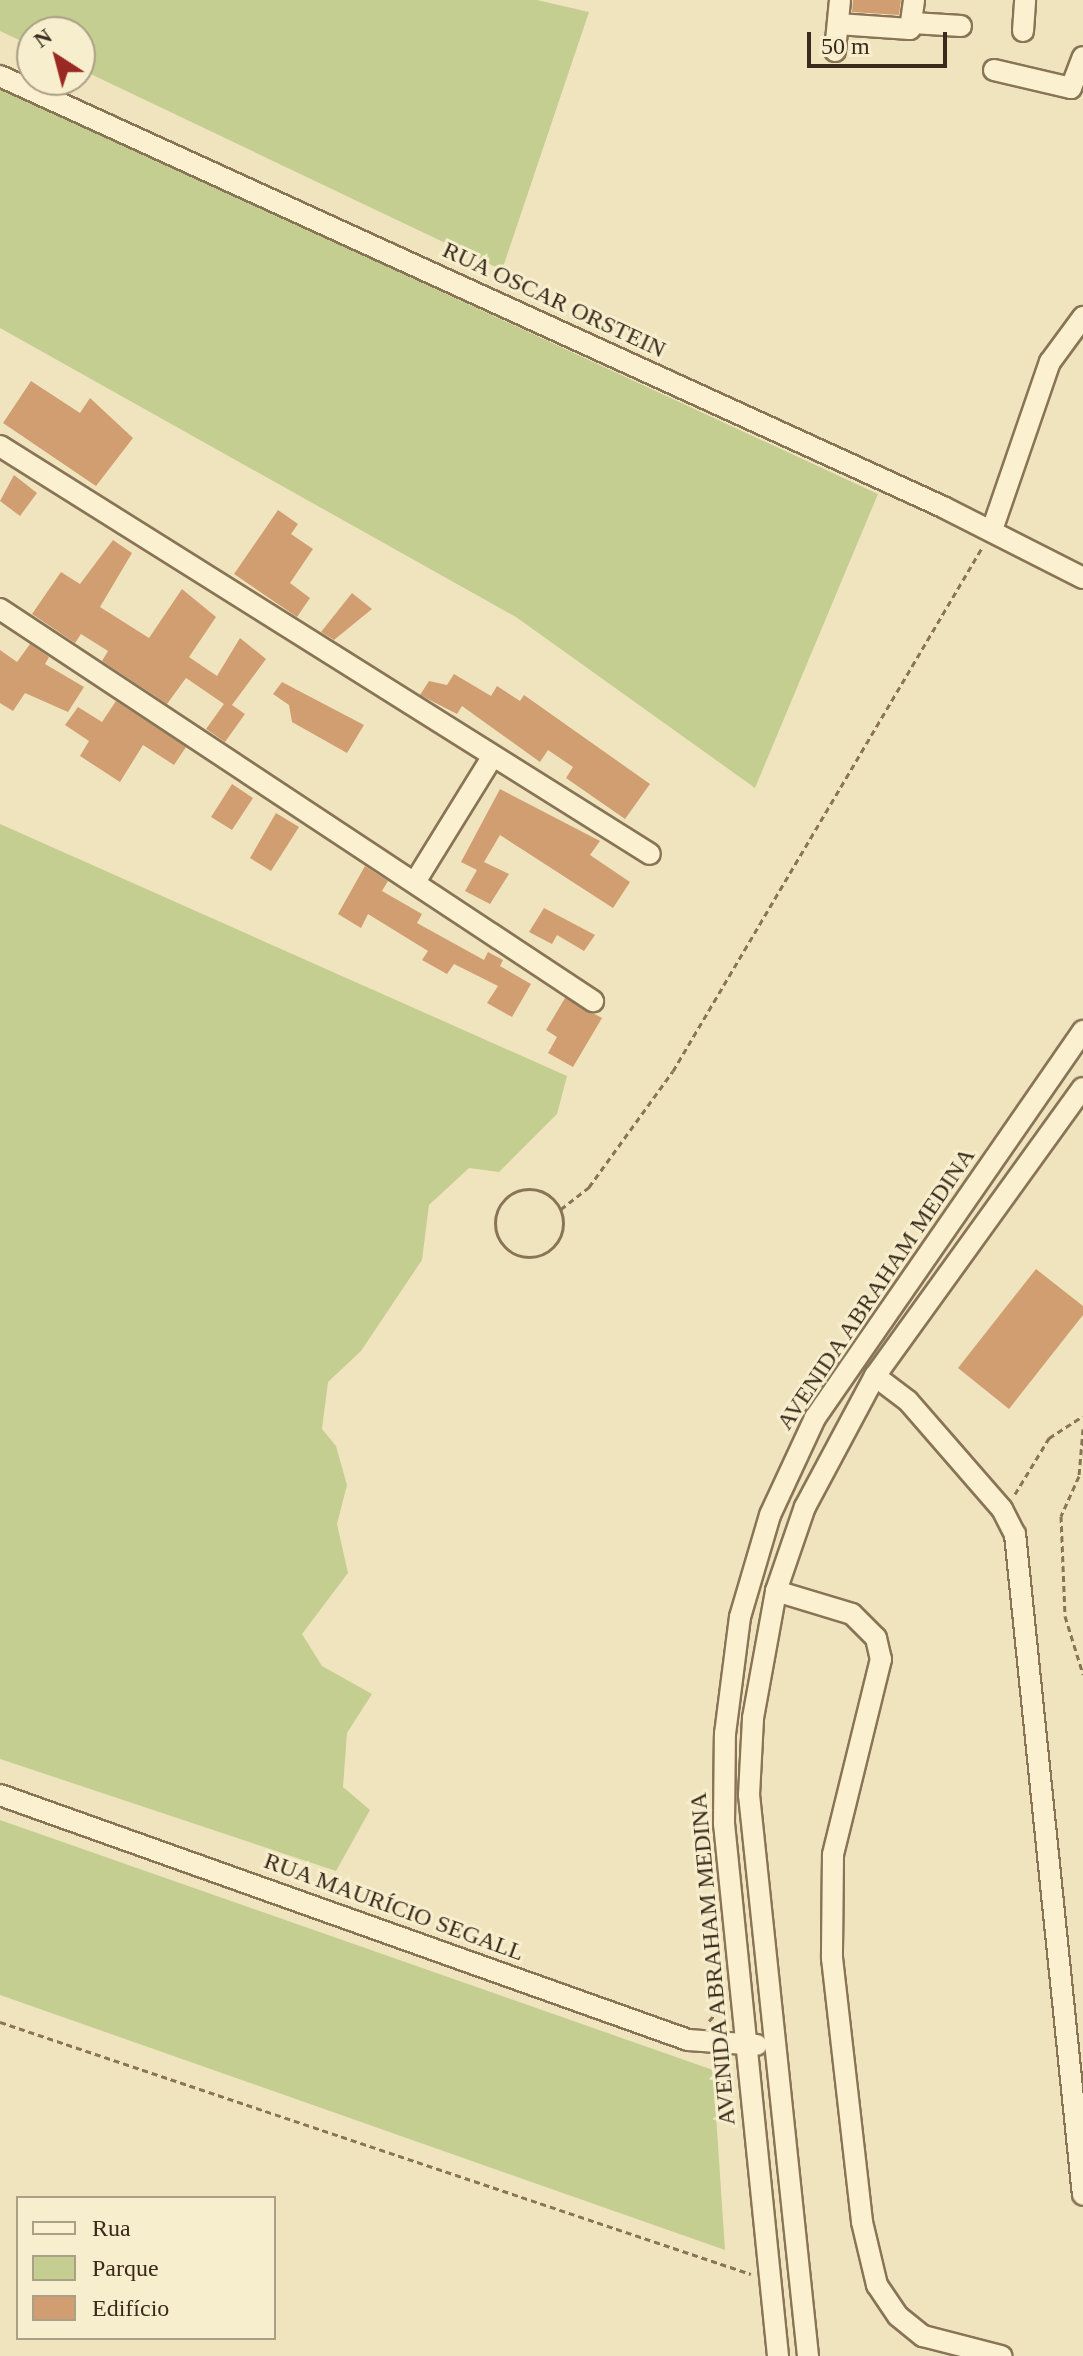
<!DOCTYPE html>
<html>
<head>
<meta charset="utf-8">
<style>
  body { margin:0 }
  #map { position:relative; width:1083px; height:2356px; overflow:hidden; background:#f0e4be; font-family:"Times New Roman",serif }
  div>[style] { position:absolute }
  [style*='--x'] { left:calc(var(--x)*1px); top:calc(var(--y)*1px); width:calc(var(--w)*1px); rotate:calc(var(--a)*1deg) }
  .green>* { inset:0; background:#c4ce91 }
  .building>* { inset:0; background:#d09e71 }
  .path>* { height:3px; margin-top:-1.5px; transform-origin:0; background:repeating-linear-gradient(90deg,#897456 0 6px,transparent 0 10px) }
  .path>.ring { margin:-1.5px; padding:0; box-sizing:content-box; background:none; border:3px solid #897456; border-radius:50% }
  .roads { filter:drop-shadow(2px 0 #897456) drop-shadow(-2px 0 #897456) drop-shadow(0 2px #897456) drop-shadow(0 -2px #897456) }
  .minor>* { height:20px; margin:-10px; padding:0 10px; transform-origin:10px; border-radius:10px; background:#fbf1d1 }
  span { translate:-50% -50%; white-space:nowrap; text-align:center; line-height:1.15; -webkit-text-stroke:6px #f7eece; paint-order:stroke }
  .street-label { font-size:24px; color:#382b1b }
  .legend { position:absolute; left:16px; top:2196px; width:260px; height:144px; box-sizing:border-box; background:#f7eece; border:2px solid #aba086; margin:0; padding:10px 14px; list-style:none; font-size:24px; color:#382b1b }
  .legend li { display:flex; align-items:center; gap:16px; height:40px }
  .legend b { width:40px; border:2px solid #aba086 }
  .north { position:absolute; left:16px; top:16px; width:80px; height:80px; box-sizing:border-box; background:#f7eece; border:2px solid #aba086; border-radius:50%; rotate:324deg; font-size:22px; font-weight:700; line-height:32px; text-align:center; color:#382b1b }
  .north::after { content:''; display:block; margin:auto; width:28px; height:36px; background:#9b2923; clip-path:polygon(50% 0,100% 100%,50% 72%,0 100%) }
  .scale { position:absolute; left:807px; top:32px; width:140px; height:36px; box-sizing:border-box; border:4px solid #382b1b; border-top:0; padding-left:10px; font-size:24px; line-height:28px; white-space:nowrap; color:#382b1b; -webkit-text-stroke:6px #f7eece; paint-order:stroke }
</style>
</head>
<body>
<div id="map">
  <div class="green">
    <div style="clip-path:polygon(0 0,537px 0,589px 12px,502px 270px,80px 69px,80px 32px,32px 32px,32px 46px,0 31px)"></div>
    <div style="clip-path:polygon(0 87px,878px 494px,755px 788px,516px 617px,0 328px)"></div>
    <div style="clip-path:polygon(0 824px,567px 1076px,557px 1114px,499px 1172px,469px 1168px,429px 1205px,422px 1260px,361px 1351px,328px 1382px,322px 1429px,336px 1446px,347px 1485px,337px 1524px,348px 1573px,302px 1634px,322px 1666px,372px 1694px,347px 1733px,343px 1787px,370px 1810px,336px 1871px,0 1759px)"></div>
    <div style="clip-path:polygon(0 1820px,713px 2070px,725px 2250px,0 1995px)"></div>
  </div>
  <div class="building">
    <div style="clip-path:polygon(853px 0,901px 0,899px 15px,852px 12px)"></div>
    <div style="clip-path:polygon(31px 381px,80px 413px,90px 398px,133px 438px,96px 486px,3px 423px)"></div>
    <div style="clip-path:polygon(14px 475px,37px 493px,20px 516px,0 501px)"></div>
    <div style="clip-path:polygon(278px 510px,298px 524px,291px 534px,313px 549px,290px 583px,310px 598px,297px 617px,234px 574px)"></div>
    <div style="clip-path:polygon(113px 540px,132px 553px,100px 607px,149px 638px,182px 589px,216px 617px,189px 657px,217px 676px,240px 638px,266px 659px,232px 705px,245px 714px,225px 742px,206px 729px,224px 704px,186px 678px,167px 704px,102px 661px,108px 651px,81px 634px,75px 643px,32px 614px,61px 572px,80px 584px)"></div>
    <div style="clip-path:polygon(352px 593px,372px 609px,334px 640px,321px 632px)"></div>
    <div style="clip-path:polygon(30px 644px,49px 657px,45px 664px,84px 687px,68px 712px,25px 693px,13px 711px,0 703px,0 650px,17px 662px)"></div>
    <div style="clip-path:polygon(454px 674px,491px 696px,497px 686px,520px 701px,524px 695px,650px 784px,625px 819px,566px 778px,573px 767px,548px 750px,540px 762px,462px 706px,457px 714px,420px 695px,429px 681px,447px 685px)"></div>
    <div style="clip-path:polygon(282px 682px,364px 725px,347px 753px,292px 722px,289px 705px,273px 694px)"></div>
    <div style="clip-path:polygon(116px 701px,186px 747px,174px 765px,143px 745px,120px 782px,80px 756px,89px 741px,65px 725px,78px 707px,102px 722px)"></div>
    <div style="clip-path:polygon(232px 784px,253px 798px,232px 830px,211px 817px)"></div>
    <div style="clip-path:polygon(500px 789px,600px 841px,590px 855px,630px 882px,613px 908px,500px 835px,484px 862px,509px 874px,490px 904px,465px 891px,477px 870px,461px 862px)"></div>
    <div style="clip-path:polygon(276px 813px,299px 827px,271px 871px,250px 858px)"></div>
    <div style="clip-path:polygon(365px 866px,388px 881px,382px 891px,422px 914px,417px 923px,484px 960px,488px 952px,503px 960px,500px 966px,531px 984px,512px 1017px,487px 1003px,498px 986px,454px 964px,447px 974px,422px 960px,428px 951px,368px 914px,361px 928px,338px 914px)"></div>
    <div style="clip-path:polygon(544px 908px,595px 935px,584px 951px,557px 935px,552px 944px,529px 932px)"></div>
    <div style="clip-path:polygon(565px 998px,602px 1018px,573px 1067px,548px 1053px,557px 1037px,546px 1030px)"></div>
    <div style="clip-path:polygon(1036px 1269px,1083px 1306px,1083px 1315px,1009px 1409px,958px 1368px)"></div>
  </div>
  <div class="path">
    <div class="ring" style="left:495px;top:1189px;width:65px;height:65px"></div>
    <div style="--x:561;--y:1209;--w:36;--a:-38"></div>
    <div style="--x:589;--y:1187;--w:143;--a:-54.1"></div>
    <div style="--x:673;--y:1071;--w:610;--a:-59.44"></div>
    <div style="--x:1083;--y:1429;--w:47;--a:94.9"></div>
    <div style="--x:1079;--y:1476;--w:44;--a:114.2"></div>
    <div style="--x:1061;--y:1516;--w:100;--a:87.7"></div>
    <div style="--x:1065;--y:1616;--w:61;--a:72.8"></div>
    <div style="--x:1015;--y:1494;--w:66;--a:-58.7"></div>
    <div style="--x:1049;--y:1438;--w:40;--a:-32.9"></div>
    <div style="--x:709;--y:2021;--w:19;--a:-47"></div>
    <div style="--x:0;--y:2022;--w:792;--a:18.55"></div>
  </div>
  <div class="roads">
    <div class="minor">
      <div style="--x:913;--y:23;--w:48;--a:3.6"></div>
      <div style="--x:838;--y:24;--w:72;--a:4"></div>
      <div style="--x:910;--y:29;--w:29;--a:-82"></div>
      <div style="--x:1023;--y:31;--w:31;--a:-86"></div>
      <div style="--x:835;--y:51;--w:51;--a:-84.4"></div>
      <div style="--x:994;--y:70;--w:79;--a:13.2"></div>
      <div style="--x:1071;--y:88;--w:33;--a:-69"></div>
      <div style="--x:0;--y:76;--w:1037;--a:24.56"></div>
      <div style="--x:943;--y:507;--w:157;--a:26.9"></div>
      <div style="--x:0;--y:446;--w:767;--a:32.12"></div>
      <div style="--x:992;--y:530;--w:178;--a:-71"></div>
      <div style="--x:1050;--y:362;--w:56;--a:-53.7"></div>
      <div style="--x:0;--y:609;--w:711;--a:33.47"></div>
      <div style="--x:415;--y:882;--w:145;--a:-58.3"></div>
      <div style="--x:875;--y:1376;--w:41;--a:37.1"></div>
      <div style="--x:908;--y:1401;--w:143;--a:49"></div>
      <div style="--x:1002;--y:1509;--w:28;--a:63"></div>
      <div style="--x:1015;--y:1534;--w:664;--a:84.13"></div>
      <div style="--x:776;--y:1591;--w:79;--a:16.8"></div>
      <div style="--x:852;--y:1614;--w:34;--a:45"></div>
      <div style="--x:876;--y:1638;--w:22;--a:77"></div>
      <div style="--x:881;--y:1659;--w:202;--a:103.8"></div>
      <div style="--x:833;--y:1855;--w:103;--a:90.6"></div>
      <div style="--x:832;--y:1958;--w:266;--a:83.5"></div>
      <div style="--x:862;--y:2222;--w:65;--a:76.6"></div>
      <div style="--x:877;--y:2285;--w:37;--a:56"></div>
      <div style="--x:898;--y:2316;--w:32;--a:39"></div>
      <div style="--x:923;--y:2336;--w:81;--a:14.4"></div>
      <div style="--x:0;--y:1795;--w:730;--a:19.6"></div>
      <div style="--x:688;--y:2040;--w:69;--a:4.1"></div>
      <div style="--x:778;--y:2356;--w:536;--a:-95.79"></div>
      <div style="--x:724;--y:1823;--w:89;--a:-89.4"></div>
      <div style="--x:725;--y:1734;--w:118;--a:-82.7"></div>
      <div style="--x:740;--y:1617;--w:106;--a:-73.6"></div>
      <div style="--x:770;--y:1515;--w:107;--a:-65.1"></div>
      <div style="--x:815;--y:1418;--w:471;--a:-55.3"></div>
      <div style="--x:808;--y:2356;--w:564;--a:-96"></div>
      <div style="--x:749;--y:1795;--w:77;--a:-87"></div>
      <div style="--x:753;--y:1718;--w:129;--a:-79.7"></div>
      <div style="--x:776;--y:1591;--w:89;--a:-71"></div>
      <div style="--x:805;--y:1507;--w:149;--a:-61.9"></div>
      <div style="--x:875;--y:1376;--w:355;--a:-54.2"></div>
    </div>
  </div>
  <div class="street-label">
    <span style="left:554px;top:300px;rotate:25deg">RUA OSCAR ORSTEIN</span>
    <span style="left:876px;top:1289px;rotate:-56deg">AVENIDA ABRAHAM MEDINA</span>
    <span style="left:394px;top:1907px;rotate:20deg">RUA MAURÍCIO SEGALL</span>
    <span style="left:713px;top:1959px;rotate:-95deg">AVENIDA ABRAHAM MEDINA</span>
  </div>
  <ul class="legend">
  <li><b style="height:10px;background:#fbf1d1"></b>Rua</li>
  <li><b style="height:22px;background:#c4ce91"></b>Parque</li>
  <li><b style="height:22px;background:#d09e71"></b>Edifício</li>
  </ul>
  <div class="north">N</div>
  <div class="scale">50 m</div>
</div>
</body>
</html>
